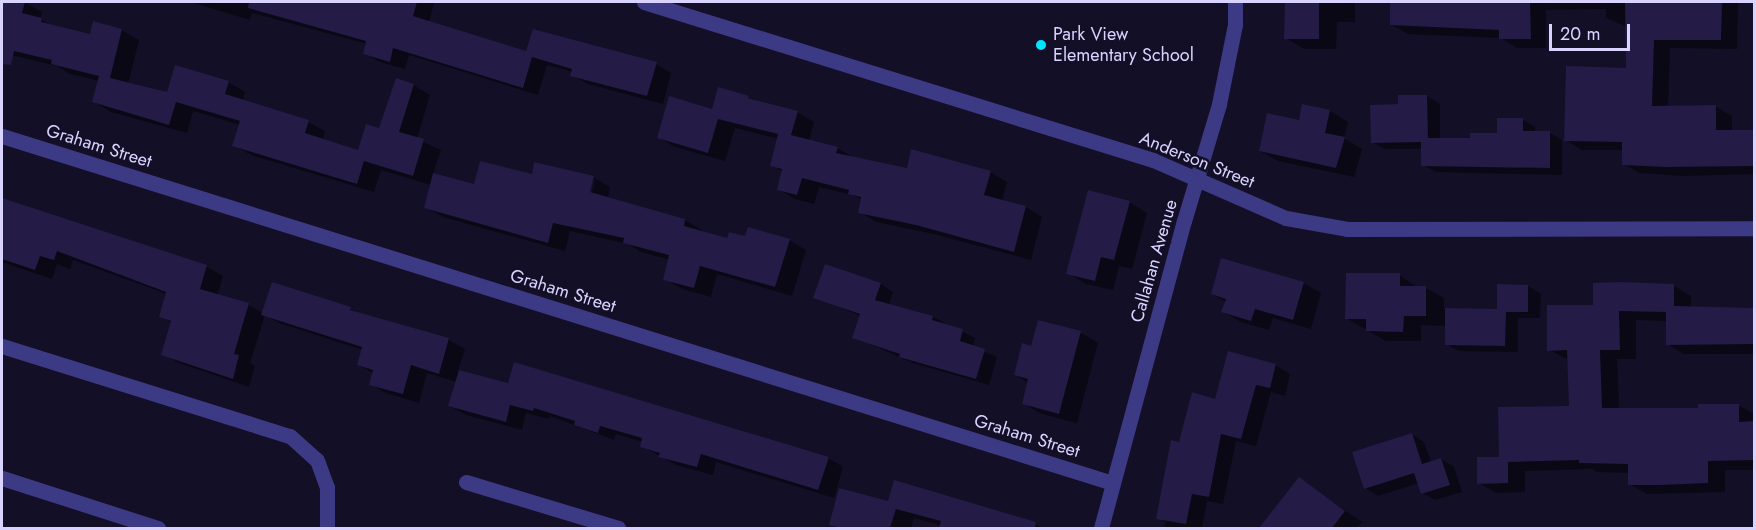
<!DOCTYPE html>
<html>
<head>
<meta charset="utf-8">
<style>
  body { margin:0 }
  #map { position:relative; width:1756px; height:530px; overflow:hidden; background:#130f26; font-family:Jost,sans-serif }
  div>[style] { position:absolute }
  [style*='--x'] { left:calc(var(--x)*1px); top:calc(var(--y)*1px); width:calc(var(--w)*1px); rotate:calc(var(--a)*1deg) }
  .shadow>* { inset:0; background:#0007 }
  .building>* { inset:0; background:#241b47 }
  .service>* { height:15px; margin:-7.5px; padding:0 7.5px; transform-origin:7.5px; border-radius:7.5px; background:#3d3a85 }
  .minor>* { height:15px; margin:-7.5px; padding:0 7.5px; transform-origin:7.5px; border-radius:7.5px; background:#3d3a85 }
  .dots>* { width:16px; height:16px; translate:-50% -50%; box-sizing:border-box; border:3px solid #130f26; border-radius:50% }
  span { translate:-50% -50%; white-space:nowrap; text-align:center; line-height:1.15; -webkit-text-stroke:5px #130f26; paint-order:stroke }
  .poi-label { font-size:18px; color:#d9d4ff }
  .left { translate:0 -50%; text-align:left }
  .street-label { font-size:18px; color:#d9d4ff }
  .frame { position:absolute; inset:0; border:3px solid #d9d4ff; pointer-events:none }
  .scale { position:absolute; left:1549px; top:24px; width:81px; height:27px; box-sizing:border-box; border:3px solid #d9d4ff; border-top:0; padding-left:8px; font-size:18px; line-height:21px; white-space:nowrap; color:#d9d4ff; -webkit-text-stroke:4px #130f26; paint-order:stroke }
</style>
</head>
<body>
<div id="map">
  <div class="shadow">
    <div style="clip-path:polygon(evenodd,2px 2px,24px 2px,42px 12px,40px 19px,54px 27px,92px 35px,121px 30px,139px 40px,128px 84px,168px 94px,228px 82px,245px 92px,243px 101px,308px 122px,325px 131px,323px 140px,359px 151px,380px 130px,413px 85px,430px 95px,417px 139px,441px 150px,433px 174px,475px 185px,533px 176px,593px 177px,610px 187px,608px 198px,685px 220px,702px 230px,701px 232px,728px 240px,789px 240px,806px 250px,792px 296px,717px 274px,711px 297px,682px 289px,665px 279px,670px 260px,641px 252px,628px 244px,570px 231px,565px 251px,443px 217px,426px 207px,431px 185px,381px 170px,374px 192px,251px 155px,234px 145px,240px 125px,193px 111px,187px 133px,111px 112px,94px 102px,99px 81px,70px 74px,57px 66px,2px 53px,2px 2px,591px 180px,595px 180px,590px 199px,587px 199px,591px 180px)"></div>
    <div style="clip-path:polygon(190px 2px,432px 2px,434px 3px,429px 22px,527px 53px,656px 64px,671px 73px,663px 104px,588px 84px,572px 75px,573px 72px,547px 65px,538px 95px,409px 55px,405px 69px,380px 62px,364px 53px,367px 44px,252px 13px,250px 20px)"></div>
    <div style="clip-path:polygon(1286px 2px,1355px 2px,1355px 22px,1337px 22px,1336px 49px,1304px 49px,1286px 38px)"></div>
    <div style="clip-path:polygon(1392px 2px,1738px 2px,1737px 49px,1670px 48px,1668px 107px,1716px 107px,1732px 116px,1732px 131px,1754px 131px,1754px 174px,1683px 176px,1640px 173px,1623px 164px,1623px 150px,1582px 150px,1565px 140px,1627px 69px,1627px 27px,1606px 18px,1606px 9px,1546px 10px,1546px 48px,1517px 48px,1501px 38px,1408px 34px,1392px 25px)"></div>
    <div style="clip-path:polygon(719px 89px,797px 112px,814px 122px,809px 141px,837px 148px,854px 158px,908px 170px,912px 151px,990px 172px,1007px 182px,1002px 201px,1026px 207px,1042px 217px,1031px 260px,934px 234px,876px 222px,860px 212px,862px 200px,853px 195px,819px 187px,814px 204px,795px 199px,778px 189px,783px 172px,772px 165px,779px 139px,735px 128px,725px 161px,675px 147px,658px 137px,713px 111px)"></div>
    <div style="clip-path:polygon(1427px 96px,1440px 104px,1440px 140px,1498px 135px,1523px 120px,1535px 127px,1535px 133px,1550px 133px,1562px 140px,1562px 175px,1436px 172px,1423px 165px,1423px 149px,1385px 149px,1372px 142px,1400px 106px)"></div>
    <div style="clip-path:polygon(1330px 111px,1348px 122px,1344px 138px,1362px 149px,1354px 177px,1278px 161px,1260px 151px,1301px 122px)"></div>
    <div style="clip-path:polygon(2px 200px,207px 267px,223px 276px,217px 296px,248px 305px,263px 313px,350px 309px,360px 314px,449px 340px,465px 349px,458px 371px,828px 458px,843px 467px,834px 498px,716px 462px,713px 475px,676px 465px,642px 446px,643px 442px,616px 434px,614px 440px,550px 416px,549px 419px,526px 413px,522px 430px,466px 415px,450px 406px,457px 382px,427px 373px,419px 403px,386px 393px,370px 384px,373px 373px,359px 365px,363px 350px,279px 323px,265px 315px,250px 363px,255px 366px,249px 387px,179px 363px,163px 354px,172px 323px,161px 317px,167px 294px,73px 260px,70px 269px,57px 264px,52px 279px,2px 262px)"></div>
    <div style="clip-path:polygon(1129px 202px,1147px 213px,1132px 269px,1119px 266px,1113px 290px,1086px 284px,1068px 273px)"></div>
    <div style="clip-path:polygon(826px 266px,881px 284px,893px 292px,889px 305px,933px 317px,975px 338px,973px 347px,997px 357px,989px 385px,913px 363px,854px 337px,861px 316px,815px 297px)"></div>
    <div style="clip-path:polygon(1399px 275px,1417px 287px,1426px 288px,1444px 298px,1444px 309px,1498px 310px,1528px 286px,1541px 294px,1540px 318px,1518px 318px,1518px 352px,1459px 351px,1446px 344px,1446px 326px,1421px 325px,1421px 341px,1386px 341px,1346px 318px)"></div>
    <div style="clip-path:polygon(1303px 283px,1321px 293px,1311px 329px,1273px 318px,1269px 330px,1241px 322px,1223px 312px,1226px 302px,1212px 294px)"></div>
    <div style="clip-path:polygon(1674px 286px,1691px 296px,1691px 308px,1754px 310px,1754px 354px,1684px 354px,1667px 344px,1667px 321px,1636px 320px,1636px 359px,1617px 359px,1619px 409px,1700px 410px,1738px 405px,1754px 414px,1754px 470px,1725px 470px,1725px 492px,1647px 494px,1629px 484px,1629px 473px,1597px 472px,1592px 469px,1525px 471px,1525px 492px,1496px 493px,1479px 483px,1500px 458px,1571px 407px,1569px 360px,1549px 350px,1595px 306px)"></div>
    <div style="clip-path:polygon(1080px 332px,1098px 343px,1077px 423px,1042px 414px,1024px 404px,1029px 383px,1015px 375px,1032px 347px)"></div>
    <div style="clip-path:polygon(1275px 365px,1290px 374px,1285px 396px,1271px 392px,1256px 446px,1236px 441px,1223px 504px,1207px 501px,1202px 528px,1164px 528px,1166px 522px,1158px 518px,1180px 444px,1217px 400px)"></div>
    <div style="clip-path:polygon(1411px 434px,1424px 442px,1431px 462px,1441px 459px,1454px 467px,1462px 492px,1435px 500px,1422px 493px,1419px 483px,1378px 496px,1365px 488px)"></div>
    <div style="clip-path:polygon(1299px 479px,1362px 522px,1357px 528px,1273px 528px,1265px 523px)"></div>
    <div style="clip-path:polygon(889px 503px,1033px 523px,1043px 528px,941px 528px,942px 526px,914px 518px,911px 528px,837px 528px,830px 524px)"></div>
  </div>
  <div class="building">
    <div style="clip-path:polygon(2px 2px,25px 2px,22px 13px,42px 18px,41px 22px,90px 34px,93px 21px,122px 29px,110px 78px,167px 92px,175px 65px,229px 81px,225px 94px,309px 120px,305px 133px,358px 150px,366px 124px,379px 128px,396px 78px,414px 84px,399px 132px,424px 139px,413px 176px,364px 161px,357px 184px,232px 146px,240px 121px,176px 102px,169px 125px,92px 102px,99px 76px,51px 64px,52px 60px,14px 51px,11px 65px,2px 64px)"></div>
    <div style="clip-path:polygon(249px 2px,417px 2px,413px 16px,526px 51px,533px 29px,657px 62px,647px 96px,570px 76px,572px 69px,532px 57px,523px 88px,393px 48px,390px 62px,363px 54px,366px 41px,248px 8px)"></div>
    <div style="clip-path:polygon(1285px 2px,1319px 2px,1319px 39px,1284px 39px)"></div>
    <div style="clip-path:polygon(1390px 2px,1530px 2px,1531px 39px,1499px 39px,1499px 30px,1390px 25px)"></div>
    <div style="clip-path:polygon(1625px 2px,1722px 2px,1721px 40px,1654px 40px,1652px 106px,1716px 105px,1716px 130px,1754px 130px,1754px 166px,1666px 167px,1622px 165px,1622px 142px,1564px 141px,1566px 66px,1626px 68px)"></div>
    <div style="clip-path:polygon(718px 87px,749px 96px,748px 98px,798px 111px,791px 135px,838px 147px,836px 153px,907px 168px,911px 149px,991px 171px,984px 195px,1026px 206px,1014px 252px,916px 225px,858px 213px,861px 197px,848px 194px,849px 190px,802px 178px,797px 195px,777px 190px,782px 169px,770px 166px,778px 134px,718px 119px,708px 153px,657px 138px,669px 96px,712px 109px)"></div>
    <div style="clip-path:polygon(1398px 95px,1427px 95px,1428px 138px,1470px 138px,1470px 133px,1497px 133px,1497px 118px,1523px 118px,1523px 131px,1550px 131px,1550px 168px,1421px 166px,1421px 142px,1371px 143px,1370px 105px,1398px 104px)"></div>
    <div style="clip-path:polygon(1302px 104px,1330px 110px,1325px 133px,1345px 137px,1336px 168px,1259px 151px,1267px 113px,1299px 120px)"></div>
    <div style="clip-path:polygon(480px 161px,532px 174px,534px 162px,594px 176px,590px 192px,685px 219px,684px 226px,727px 238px,729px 232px,745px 236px,748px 227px,790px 239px,775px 287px,700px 266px,694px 288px,663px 280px,669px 255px,623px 243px,624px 238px,553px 223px,548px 243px,424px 208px,433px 173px,474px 184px)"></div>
    <div style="clip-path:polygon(1088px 190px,1130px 201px,1114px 260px,1101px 257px,1095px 281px,1066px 274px)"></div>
    <div style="clip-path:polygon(2px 198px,207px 265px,200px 289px,249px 303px,234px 354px,239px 355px,233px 379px,161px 355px,171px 321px,159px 317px,166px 292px,57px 251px,54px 260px,40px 256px,35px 270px,2px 259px)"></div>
    <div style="clip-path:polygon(1221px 258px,1304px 282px,1293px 320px,1255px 309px,1251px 321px,1221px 312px,1226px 299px,1211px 294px)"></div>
    <div style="clip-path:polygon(825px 264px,881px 283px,875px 300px,933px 316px,932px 320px,963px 329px,960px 341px,985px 349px,976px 379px,899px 357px,900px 354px,852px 338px,860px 314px,813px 298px)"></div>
    <div style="clip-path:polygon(1346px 273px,1400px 273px,1400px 286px,1426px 286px,1426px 316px,1404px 316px,1403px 332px,1366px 331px,1366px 319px,1345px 319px)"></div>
    <div style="clip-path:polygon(272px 282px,351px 307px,350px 310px,449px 338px,439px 374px,411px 365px,403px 394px,369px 385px,373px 370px,357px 365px,362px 347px,261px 315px)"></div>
    <div style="clip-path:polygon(1619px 282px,1674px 284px,1674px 306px,1755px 308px,1755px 344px,1666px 345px,1666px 312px,1619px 311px,1620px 350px,1600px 350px,1602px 408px,1698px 408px,1698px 404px,1739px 404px,1739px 422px,1755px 421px,1755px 460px,1708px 461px,1708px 483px,1660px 485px,1628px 485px,1628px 464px,1579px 463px,1579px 460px,1508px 462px,1508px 483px,1477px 484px,1477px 457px,1499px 457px,1498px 407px,1569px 406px,1567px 350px,1547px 351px,1547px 305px,1593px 305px,1593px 283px)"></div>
    <div style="clip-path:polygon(1497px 284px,1528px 285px,1528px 312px,1506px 312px,1505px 346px,1445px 345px,1445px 308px,1497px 309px)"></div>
    <div style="clip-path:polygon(1038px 320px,1081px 331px,1059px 414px,1022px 404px,1028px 379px,1014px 375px,1022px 343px,1031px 346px)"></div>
    <div style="clip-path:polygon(1228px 351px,1276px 364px,1270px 388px,1256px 385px,1241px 439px,1221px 434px,1209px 497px,1192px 494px,1186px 524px,1156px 519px,1171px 440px,1179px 442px,1192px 392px,1215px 399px)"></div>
    <div style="clip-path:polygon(514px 362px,829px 457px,818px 490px,701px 454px,697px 467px,658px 457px,660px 453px,640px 447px,642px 438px,600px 426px,598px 433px,574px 425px,575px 421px,534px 408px,533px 411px,510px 405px,506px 422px,448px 406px,459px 370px,508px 383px)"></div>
    <div style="clip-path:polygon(1412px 433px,1422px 464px,1441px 458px,1450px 485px,1421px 494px,1414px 473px,1364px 489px,1352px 452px)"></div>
    <div style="clip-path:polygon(1299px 477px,1345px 511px,1332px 528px,1259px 528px)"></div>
    <div style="clip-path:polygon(894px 480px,1036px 522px,1035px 528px,939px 528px,941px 521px,896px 509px,890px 528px,841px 528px,829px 525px,839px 488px,888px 501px)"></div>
  </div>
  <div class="service">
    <div style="--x:2;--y:346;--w:302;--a:17.4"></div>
    <div style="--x:290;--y:436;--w:36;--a:42"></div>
    <div style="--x:317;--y:460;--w:29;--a:70"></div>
    <div style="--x:327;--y:487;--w:41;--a:90"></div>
    <div style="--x:2;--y:478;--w:164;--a:17.8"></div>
  </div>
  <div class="minor">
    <div style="--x:644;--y:2;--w:533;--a:17.24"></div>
    <div style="--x:1153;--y:160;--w:145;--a:23.6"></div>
    <div style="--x:1286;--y:218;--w:62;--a:10.2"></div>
    <div style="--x:1347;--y:229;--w:407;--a:-0.1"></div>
    <div style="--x:2;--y:136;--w:1164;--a:17.35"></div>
    <div style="--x:466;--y:482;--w:159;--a:16.8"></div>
    <div style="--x:1101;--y:528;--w:318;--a:-74.9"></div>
    <div style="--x:1184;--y:221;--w:122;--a:-73.3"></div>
    <div style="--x:1219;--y:104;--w:81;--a:-78.6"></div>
    <div style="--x:1235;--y:25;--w:23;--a:-90"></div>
  </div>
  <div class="dots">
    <div style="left:1041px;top:45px;background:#00e5ff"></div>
  </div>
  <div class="poi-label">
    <span class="left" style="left:1053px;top:45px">Park View<br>Elementary School</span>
  </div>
  <div class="street-label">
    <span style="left:99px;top:146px;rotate:17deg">Graham Street</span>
    <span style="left:1197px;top:160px;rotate:22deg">Anderson Street</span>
    <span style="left:1154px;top:261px;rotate:-74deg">Callahan Avenue</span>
    <span style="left:563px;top:291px;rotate:17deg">Graham Street</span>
    <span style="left:1027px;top:436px;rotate:17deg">Graham Street</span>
  </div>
  <div class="frame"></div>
  <div class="scale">20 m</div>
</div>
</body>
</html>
